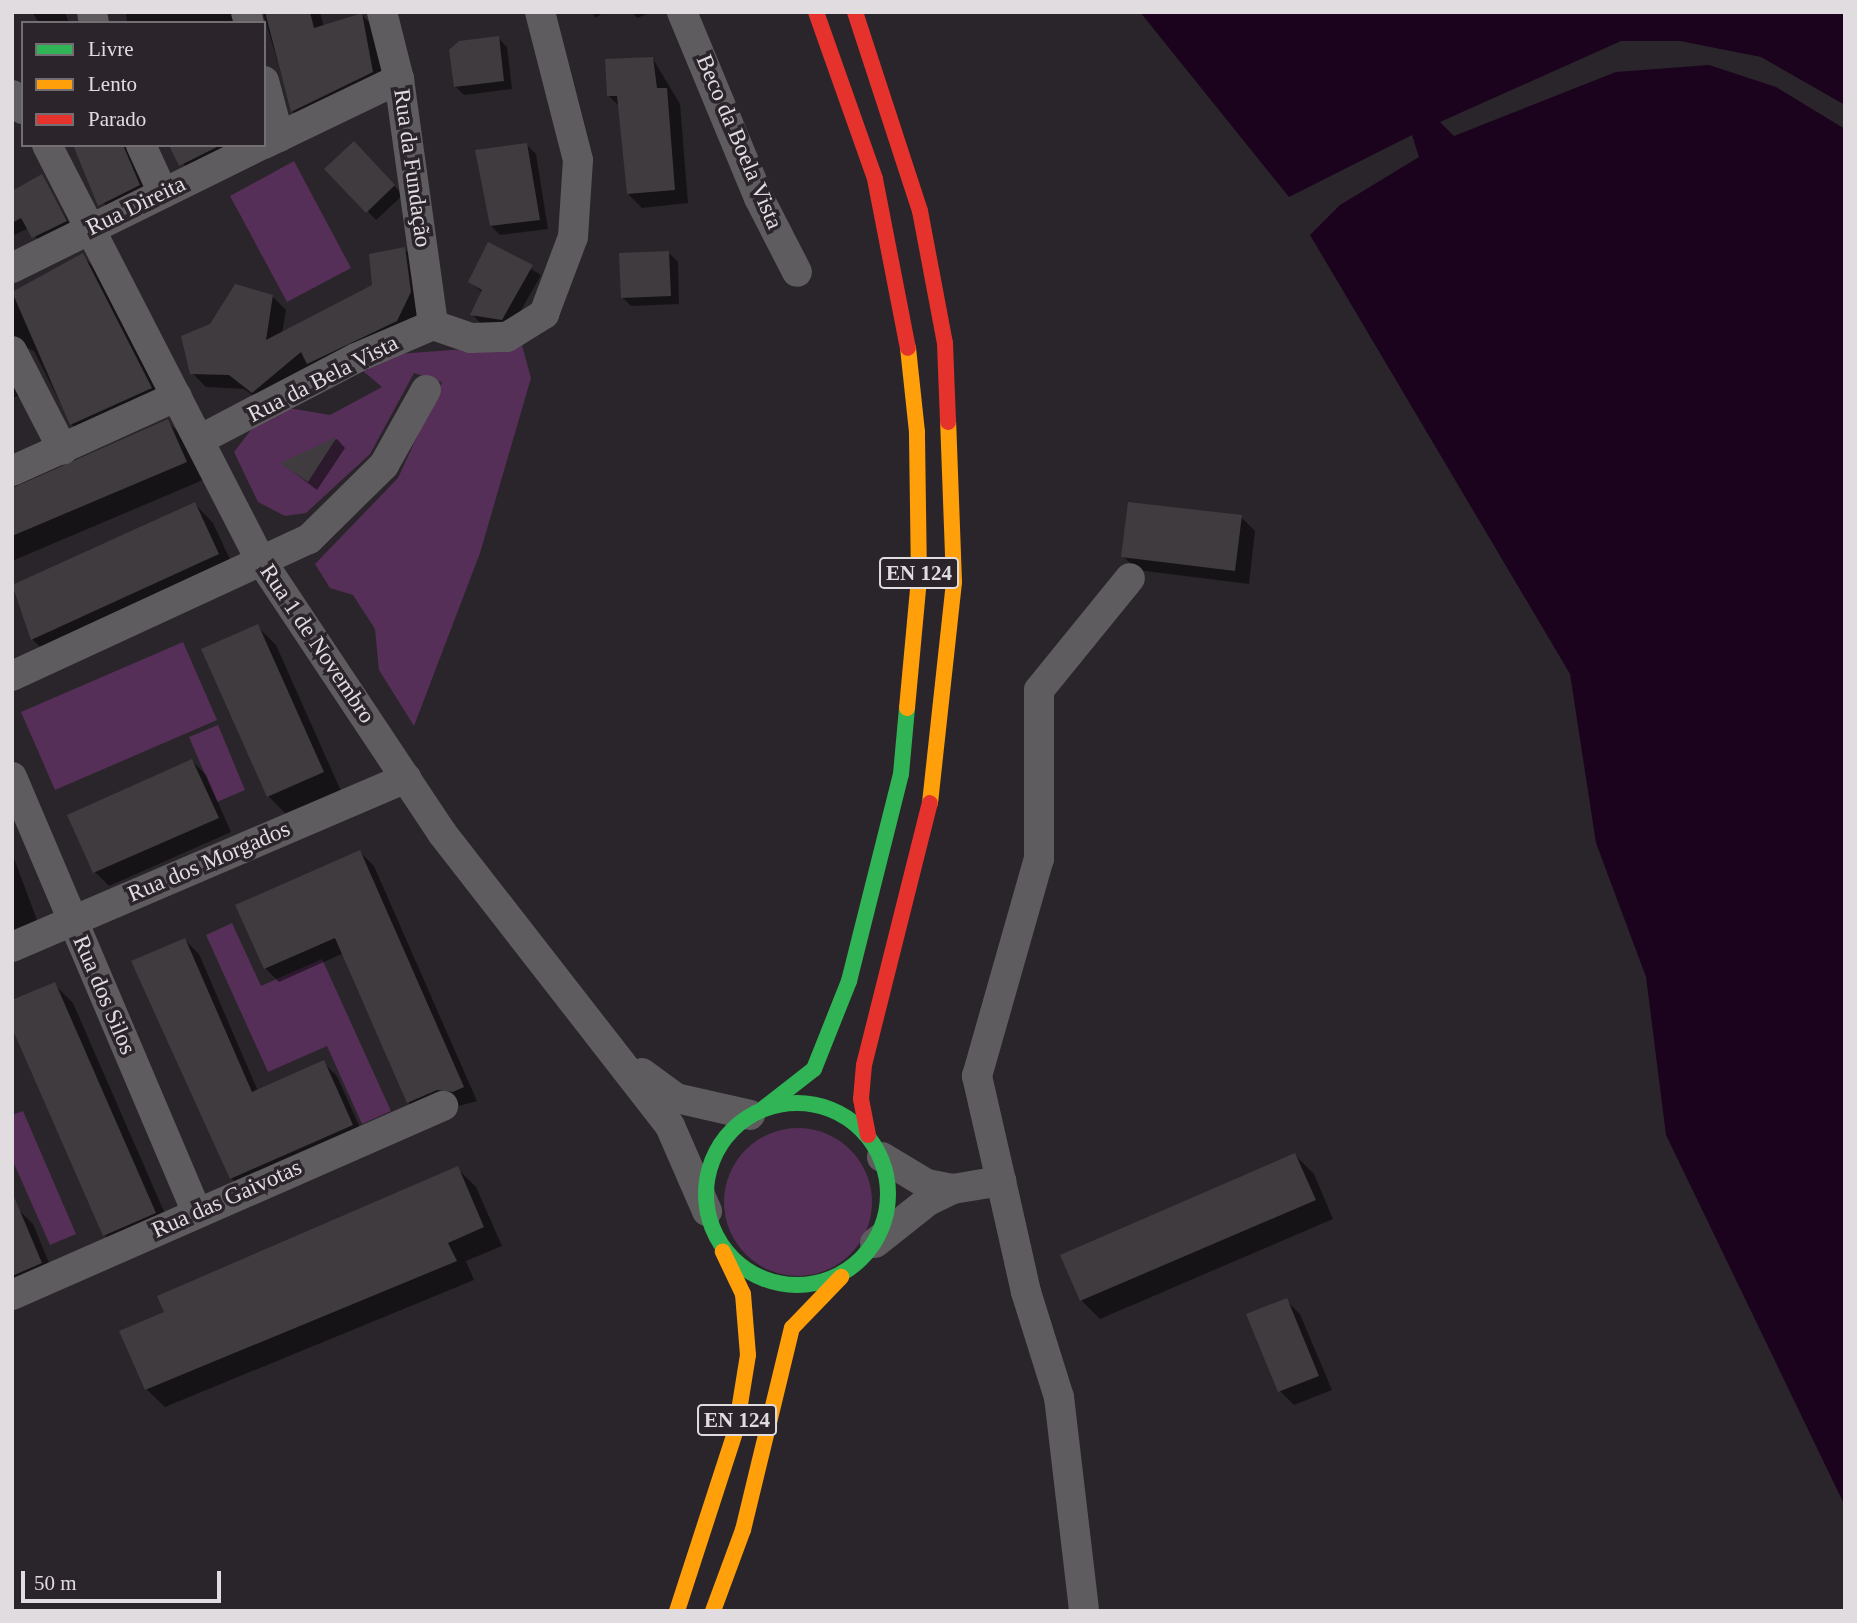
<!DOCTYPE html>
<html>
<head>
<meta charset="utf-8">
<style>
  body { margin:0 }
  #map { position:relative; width:1857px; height:1623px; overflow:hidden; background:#2a252a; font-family:"Times New Roman",serif }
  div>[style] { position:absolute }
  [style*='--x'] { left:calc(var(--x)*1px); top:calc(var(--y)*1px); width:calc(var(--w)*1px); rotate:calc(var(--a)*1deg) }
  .green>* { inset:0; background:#552f57 }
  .round { border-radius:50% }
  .water>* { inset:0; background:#1b031e }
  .shadow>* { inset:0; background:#0007 }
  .building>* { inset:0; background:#3f3b3f }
  .street>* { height:30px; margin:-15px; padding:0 15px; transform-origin:15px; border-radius:15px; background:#5f5c5f }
  .fast>* { height:16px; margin:-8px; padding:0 8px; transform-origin:8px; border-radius:8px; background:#30b455 }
  .fast>.ring { margin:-8px; padding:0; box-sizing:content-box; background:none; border:16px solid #30b455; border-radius:50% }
  .slow>* { height:16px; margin:-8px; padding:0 8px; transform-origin:8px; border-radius:8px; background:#ff9f0a }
  .jam>* { height:16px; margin:-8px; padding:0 8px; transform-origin:8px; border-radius:8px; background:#e5322d }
  span { translate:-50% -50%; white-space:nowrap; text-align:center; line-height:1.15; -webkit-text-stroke:7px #2b242b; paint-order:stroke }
  .shield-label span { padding:2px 5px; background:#2b242b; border:2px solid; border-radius:5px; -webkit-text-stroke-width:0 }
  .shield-label { font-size:21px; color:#e0dce0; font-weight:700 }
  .street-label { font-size:23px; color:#e0dce0 }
  .frame { position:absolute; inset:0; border:14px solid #e0dce0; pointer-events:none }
  .legend { position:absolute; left:21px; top:21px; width:245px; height:126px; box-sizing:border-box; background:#2b242b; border:2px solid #736e73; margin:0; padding:9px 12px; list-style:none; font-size:21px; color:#e0dce0 }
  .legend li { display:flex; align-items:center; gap:14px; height:35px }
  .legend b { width:35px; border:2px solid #736e73 }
  .scale { position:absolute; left:21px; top:1571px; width:200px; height:32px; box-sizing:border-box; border:4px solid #e0dce0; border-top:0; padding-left:9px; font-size:21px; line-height:24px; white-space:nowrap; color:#e0dce0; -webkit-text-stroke:5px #2b242b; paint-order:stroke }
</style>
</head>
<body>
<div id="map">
  <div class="green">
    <div style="clip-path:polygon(294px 161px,351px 268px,287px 302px,230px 196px)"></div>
    <div style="clip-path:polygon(522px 345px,531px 378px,480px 553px,414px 726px,379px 670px,375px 629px,353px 595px,330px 588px,315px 564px,398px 478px,442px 382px,414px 373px,370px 454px,306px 513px,285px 516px,258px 502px,234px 452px,254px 426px,289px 408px,330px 415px,382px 387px,363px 371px,384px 355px)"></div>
    <div style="clip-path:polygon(183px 642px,217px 720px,55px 790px,21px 712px)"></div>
    <div style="clip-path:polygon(218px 725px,245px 790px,217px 802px,189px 737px)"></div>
    <div style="clip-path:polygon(232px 923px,261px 986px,322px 959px,391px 1111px,362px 1124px,327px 1046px,268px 1072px,206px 935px)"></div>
    <div style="clip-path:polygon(23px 1111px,76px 1234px,50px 1245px,12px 1159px,12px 1115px)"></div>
    <div class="round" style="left:724px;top:1128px;width:148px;height:148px"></div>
  </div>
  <div class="water">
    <div style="clip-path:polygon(1140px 12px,1845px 12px,1845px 105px,1761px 57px,1680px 41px,1621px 41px,1440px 122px,1454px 136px,1616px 72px,1709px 65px,1776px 87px,1845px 129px,1845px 1506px,1666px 1135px,1646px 977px,1596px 843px,1570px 674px,1310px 235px,1340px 205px,1419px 157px,1412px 135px,1289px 197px)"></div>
  </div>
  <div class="shadow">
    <div style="clip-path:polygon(32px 12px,65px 12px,69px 23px,39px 23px)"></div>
    <div style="clip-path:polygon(126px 12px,256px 12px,245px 23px,127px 23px)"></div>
    <div style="clip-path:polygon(263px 12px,320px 12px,324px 27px,362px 15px,377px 30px,388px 88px,308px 126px,292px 111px)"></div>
    <div style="clip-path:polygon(591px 12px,604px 12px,596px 18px)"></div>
    <div style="clip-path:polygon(632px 12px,653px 12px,637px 18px)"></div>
    <div style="clip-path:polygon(498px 38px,507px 47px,512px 89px,464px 95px,455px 86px)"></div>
    <div style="clip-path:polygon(653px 59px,680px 104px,688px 203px,642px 208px,628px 194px,620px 107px,608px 95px)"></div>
    <div style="clip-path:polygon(354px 143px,403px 195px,376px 220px,327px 169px)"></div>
    <div style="clip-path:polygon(73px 145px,126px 145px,150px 197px,111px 216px)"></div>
    <div style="clip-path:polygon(171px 145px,263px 145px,194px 179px)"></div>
    <div style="clip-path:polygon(527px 145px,536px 154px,548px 229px,500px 235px,491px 226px)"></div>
    <div style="clip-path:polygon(42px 177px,74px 231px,43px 246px,29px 228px,12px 236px,12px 192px)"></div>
    <div style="clip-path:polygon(489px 244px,541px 275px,511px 328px,481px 324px,473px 315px,483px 293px,470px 282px)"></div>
    <div style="clip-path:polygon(404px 249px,418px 262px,424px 307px,411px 335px,267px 406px,244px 389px,206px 387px,192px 373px,272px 296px,286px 310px,282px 334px,373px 286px)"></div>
    <div style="clip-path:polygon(669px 253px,678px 262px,679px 304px,631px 306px,622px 297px)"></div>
    <div style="clip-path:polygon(83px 257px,99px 272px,166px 404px,87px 440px,71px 424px,34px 351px,28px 348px,12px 362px,12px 297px)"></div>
    <div style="clip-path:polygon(12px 373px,21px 395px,12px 398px)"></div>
    <div style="clip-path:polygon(167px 421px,185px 439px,203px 480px,12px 561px,12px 487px)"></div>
    <div style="clip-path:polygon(337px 439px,345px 448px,317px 490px,283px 464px)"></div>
    <div style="clip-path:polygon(195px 504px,213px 523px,236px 572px,51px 657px,32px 639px,12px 587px)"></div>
    <div style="clip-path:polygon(1241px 517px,1255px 531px,1249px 584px,1137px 570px,1123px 556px)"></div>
    <div style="clip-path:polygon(257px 626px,276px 645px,341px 791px,287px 815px,268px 796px)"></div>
    <div style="clip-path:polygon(192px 761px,206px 775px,231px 832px,109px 886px,95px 872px)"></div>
    <div style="clip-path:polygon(360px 852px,374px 866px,477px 1101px,422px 1116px,408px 1102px,344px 953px,279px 982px,265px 968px)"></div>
    <div style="clip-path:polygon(12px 853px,40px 928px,12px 938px)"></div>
    <div style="clip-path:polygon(185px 940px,199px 954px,258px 1091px,323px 1062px,337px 1076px,365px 1139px,245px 1192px,231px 1178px,134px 962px)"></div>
    <div style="clip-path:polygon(54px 984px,73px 1003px,173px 1232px,123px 1254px,105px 1235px)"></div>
    <div style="clip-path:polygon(1295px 1155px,1314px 1174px,1333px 1219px,1100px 1319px,1081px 1300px)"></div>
    <div style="clip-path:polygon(457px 1168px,476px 1187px,502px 1246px,466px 1261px,474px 1280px,165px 1407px,146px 1389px,166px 1313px)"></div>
    <div style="clip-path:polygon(19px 1210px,33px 1224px,55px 1277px,12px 1297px,12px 1213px)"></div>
    <div style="clip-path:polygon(1286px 1300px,1300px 1314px,1332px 1390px,1294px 1405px,1280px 1391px,1248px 1315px)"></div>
  </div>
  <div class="building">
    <div style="clip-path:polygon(265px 12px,310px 12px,314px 28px,362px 13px,373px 72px,291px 112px)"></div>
    <div style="clip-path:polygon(499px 36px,504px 81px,454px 87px,449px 50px,459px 41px)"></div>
    <div style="clip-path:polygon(653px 57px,657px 88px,667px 88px,675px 190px,627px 194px,617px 96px,607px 96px,605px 59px)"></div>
    <div style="clip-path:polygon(354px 141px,395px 185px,366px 213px,324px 169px)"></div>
    <div style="clip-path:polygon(527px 143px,540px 220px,490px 226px,475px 150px)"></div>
    <div style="clip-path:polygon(73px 145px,123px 145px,140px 185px,98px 206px)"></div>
    <div style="clip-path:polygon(169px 145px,221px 145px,179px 166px)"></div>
    <div style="clip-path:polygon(42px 174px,67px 221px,32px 238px,21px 218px,12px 223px,12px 191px)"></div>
    <div style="clip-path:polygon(488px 242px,533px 265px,502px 320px,470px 315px,482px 290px,468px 282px)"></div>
    <div style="clip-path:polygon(405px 247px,411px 292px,397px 321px,307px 364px,301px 352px,252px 393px,229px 375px,190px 374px,181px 336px,210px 324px,235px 284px,273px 295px,266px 340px,372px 285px,369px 254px)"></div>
    <div style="clip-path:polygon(669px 251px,671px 296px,621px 298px,619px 253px)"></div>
    <div style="clip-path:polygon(83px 253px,152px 388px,70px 425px,12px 292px)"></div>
    <div style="clip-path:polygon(168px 419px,187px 462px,12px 536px,12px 488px)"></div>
    <div style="clip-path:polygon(337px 437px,308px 482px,280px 463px)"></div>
    <div style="clip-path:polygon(195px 502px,219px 554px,31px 640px,12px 585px)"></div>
    <div style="clip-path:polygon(1128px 502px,1242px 515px,1235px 571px,1121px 557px)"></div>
    <div style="clip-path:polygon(258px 624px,324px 772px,267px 797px,201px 649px)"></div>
    <div style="clip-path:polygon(192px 759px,219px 818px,93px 873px,67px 815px)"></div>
    <div style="clip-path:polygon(360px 850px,464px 1087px,453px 1092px,437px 1090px,407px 1103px,335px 938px,264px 969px,235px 905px)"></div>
    <div style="clip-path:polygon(185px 938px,252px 1092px,324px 1060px,353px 1125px,230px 1179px,131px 961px)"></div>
    <div style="clip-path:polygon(55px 982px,156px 1213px,103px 1236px,12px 1028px,12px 1000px)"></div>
    <div style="clip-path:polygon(1295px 1153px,1316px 1200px,1080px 1301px,1060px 1255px)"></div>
    <div style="clip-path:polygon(458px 1166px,484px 1227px,448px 1243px,457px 1261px,145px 1390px,119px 1331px,164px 1312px,157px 1296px)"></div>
    <div style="clip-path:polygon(12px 1192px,42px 1263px,12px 1276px)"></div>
    <div style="clip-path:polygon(1287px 1298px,1319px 1376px,1278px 1392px,1246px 1314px)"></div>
  </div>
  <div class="street">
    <div style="--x:92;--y:12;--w:11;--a:80"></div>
    <div style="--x:246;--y:12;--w:11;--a:75"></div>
    <div style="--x:382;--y:12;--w:69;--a:75.8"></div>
    <div style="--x:399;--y:79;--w:248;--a:82.1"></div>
    <div style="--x:682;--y:12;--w:201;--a:67.5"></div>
    <div style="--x:759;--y:198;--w:83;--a:62.8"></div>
    <div style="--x:264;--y:81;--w:58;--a:75"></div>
    <div style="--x:12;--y:95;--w:18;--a:52"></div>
    <div style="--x:264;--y:144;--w:150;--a:-25.7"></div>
    <div style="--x:47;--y:145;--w:466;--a:62.8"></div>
    <div style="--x:260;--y:559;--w:329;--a:56.4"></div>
    <div style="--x:442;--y:833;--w:371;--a:52.1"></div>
    <div style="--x:670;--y:1126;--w:93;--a:66.5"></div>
    <div style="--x:141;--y:145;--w:53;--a:65.4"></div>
    <div style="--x:12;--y:268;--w:278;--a:-26.3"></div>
    <div style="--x:12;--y:351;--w:111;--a:62.7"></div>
    <div style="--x:203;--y:438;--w:173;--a:-27.6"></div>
    <div style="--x:356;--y:358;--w:84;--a:-23.2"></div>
    <div style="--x:433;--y:325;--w:40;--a:18.9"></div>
    <div style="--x:471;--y:338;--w:36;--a:-2"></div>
    <div style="--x:507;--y:337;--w:44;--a:-31.9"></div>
    <div style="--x:544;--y:314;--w:82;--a:-69.4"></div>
    <div style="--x:573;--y:237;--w:77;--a:-86.3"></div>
    <div style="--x:578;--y:160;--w:153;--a:-104.4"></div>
    <div style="--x:12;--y:471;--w:181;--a:-24.4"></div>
    <div style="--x:12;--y:676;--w:327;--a:-24.8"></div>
    <div style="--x:309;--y:539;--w:105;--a:-44.6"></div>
    <div style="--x:384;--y:465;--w:86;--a:-60.8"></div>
    <div style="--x:12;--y:777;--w:473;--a:67"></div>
    <div style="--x:12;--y:947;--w:429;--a:-23.2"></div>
    <div style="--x:642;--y:1073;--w:42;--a:36.3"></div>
    <div style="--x:676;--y:1098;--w:76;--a:12.9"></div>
    <div style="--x:882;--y:1157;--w:52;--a:31"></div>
    <div style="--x:927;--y:1184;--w:26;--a:11"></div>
    <div style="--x:1001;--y:1181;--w:108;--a:-102.9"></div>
    <div style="--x:977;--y:1076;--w:226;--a:-74.1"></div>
    <div style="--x:1039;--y:859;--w:169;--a:-90"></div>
    <div style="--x:1039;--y:690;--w:144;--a:-50.9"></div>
    <div style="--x:875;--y:1243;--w:68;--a:-38.4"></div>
    <div style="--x:928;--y:1201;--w:28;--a:-26"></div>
    <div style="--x:953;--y:1189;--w:49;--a:-9.5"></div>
    <div style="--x:1001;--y:1181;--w:114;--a:77.3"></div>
    <div style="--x:1026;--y:1292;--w:110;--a:72.6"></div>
    <div style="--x:1059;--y:1397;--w:215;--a:83.3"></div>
    <div style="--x:12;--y:1295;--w:471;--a:-23.7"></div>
  </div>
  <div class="fast">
    <div class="ring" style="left:706px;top:1103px;width:166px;height:166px"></div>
    <div style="--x:764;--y:1108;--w:63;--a:-38"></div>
    <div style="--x:814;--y:1069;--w:95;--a:-68.3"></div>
    <div style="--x:849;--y:981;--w:213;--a:-75.9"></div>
    <div style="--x:901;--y:774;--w:66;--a:-84.8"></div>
  </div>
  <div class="slow">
    <div style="--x:907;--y:708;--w:130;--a:-84.7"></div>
    <div style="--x:919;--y:579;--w:147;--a:-90.8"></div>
    <div style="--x:917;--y:432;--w:84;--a:-96.1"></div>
    <div style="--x:930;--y:803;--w:222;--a:-83.8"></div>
    <div style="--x:954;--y:582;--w:160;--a:-92.1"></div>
    <div style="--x:677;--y:1611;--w:191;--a:-72"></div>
    <div style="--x:736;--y:1429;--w:75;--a:-80.8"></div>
    <div style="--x:748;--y:1355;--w:61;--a:-94.7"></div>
    <div style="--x:743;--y:1294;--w:47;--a:-115.5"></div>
    <div style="--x:713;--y:1611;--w:86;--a:-69.7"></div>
    <div style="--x:743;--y:1530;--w:208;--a:-76.4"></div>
    <div style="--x:792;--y:1328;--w:71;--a:-46.1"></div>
  </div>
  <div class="jam">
    <div style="--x:816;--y:12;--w:177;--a:70.5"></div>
    <div style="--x:875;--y:179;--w:172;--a:79"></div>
    <div style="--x:855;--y:12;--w:209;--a:71.9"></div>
    <div style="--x:920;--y:211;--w:134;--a:79.3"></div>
    <div style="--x:945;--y:343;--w:79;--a:87.8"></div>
    <div style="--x:868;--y:1135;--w:37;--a:-101"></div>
    <div style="--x:861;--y:1099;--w:34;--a:-85"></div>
    <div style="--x:864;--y:1065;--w:270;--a:-75.9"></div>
  </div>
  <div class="shield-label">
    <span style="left:919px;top:573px">EN 124</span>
    <span style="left:737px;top:1420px">EN 124</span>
  </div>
  <div class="street-label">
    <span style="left:739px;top:142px;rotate:67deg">Beco da Boela Vista</span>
    <span style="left:412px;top:168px;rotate:82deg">Rua da Fundação</span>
    <span style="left:136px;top:206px;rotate:-26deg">Rua Direita</span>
    <span style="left:323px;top:379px;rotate:-27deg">Rua da Bela Vista</span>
    <span style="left:317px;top:644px;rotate:56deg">Rua 1 de Novembro</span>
    <span style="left:209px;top:862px;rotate:-23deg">Rua dos Morgados</span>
    <span style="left:104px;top:995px;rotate:67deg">Rua dos Silos</span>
    <span style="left:227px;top:1199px;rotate:-24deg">Rua das Gaivotas</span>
  </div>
  <div class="frame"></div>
  <ul class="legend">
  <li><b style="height:9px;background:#30b455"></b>Livre</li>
  <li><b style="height:9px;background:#ff9f0a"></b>Lento</li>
  <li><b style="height:9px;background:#e5322d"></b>Parado</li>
  </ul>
  <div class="scale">50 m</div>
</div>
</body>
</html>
